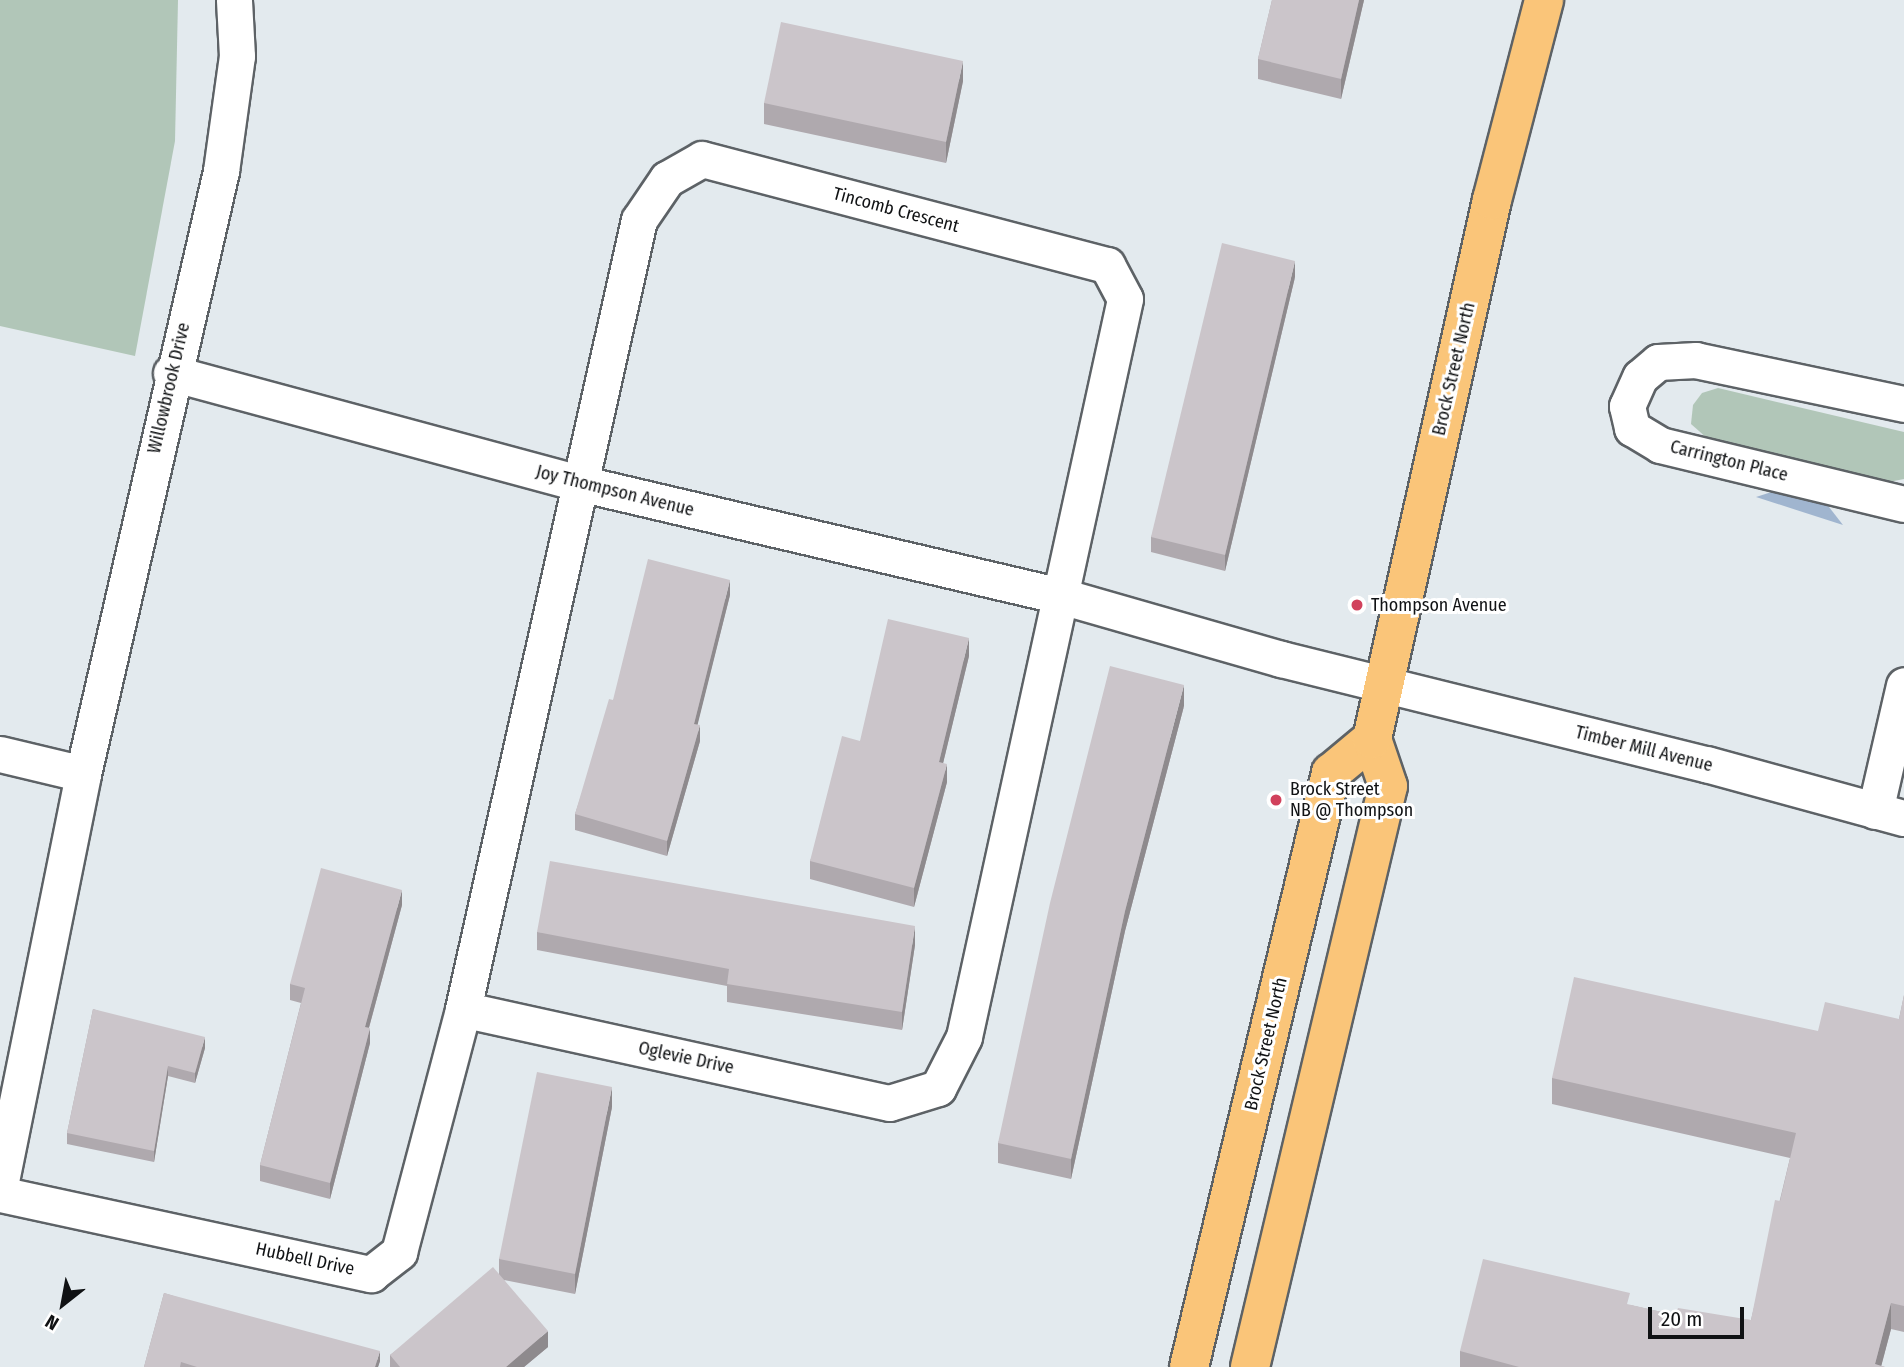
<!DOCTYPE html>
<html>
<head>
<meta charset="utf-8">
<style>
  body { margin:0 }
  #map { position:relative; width:1904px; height:1367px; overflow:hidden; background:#e3eaee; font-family:"Fira Sans Condensed",sans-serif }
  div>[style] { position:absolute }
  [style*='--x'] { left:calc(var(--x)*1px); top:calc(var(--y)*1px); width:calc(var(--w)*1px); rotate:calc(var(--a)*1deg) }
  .green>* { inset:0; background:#b1c6b8 }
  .water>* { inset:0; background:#a0b5cf }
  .roads { filter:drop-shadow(2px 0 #5d6266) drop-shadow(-2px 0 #5d6266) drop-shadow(0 2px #5d6266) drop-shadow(0 -2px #5d6266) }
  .minor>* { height:35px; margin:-17.5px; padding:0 17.5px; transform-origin:17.5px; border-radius:17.5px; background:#fff }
  .major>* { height:38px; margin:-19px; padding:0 19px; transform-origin:19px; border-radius:19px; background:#fac579 }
  .wall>* { inset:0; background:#afa9ae }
  .shaded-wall>* { inset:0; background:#8e8a8d }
  .building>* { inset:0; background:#cbc5ca }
  .dots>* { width:19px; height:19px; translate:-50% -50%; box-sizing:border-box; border:4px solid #fff; border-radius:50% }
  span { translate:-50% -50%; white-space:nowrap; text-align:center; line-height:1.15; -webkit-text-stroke:6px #fff; paint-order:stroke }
  .street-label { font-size:18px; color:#101214 }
  .poi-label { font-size:18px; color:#101214 }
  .left { translate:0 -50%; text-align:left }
  .north { position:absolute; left:28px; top:1269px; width:70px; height:70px; -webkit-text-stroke:5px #fff; paint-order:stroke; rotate:211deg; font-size:19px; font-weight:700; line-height:28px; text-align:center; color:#101214 }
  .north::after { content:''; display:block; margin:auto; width:24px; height:32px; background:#101214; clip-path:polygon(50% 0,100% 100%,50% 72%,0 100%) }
  .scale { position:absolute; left:1648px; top:1307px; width:96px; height:32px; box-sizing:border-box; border:4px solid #101214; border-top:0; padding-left:9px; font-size:21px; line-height:24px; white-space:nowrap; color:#101214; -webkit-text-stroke:5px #fff; paint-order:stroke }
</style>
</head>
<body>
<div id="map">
  <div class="green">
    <div style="clip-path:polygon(0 0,178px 0,175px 141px,135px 356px,0 326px)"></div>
    <div style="clip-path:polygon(1718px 388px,1904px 432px,1904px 479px,1889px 482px,1708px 439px,1691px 424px,1693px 405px,1702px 393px)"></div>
  </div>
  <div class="water">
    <div style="clip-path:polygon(1808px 480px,1843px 525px,1756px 497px)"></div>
  </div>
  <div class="roads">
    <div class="minor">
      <div style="--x:702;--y:159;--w:419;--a:14.7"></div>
      <div style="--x:1107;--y:265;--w:38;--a:62"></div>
      <div style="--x:1125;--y:299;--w:755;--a:102.31"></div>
      <div style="--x:964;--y:1037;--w:57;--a:117"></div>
      <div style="--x:938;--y:1088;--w:51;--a:163"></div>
      <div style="--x:889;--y:1103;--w:436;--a:-167.6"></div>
      <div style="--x:463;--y:1009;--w:808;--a:-77.43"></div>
      <div style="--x:639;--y:220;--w:50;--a:-55.7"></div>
      <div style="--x:667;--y:179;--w:40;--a:-29.7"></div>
      <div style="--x:171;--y:373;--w:423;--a:15.1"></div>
      <div style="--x:579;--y:483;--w:495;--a:13.2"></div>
      <div style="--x:1061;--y:596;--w:229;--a:16"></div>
      <div style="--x:1281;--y:659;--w:438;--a:13.9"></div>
      <div style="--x:1706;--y:764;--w:205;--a:15.3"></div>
      <div style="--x:1904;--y:404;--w:213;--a:-168.1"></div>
      <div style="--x:1696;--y:360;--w:38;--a:177"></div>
      <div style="--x:1658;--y:362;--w:23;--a:140"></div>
      <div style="--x:1640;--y:377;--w:32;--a:114"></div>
      <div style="--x:1627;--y:406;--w:23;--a:77"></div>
      <div style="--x:1632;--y:428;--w:33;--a:31"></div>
      <div style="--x:1660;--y:445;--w:251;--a:13.6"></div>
      <div style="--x:0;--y:754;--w:85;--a:13.5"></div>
      <div style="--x:1875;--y:811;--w:129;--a:-77"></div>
      <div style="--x:0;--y:1186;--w:420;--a:-78.6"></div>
      <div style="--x:83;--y:774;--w:619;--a:-77.11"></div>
      <div style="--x:221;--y:171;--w:116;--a:-82.1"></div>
      <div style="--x:237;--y:56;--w:56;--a:-93.1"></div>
      <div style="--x:0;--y:1194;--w:380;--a:12.2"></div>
      <div style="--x:371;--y:1274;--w:36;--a:-38"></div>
      <div style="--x:399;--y:1252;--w:251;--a:-75.2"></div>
    </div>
    <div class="major">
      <div style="--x:1189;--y:1367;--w:611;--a:-76.56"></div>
      <div style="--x:1331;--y:773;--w:53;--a:-39.7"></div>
      <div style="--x:1250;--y:1367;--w:597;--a:-76.64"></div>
      <div style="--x:1388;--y:786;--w:50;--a:-108.8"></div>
      <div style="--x:1372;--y:739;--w:552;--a:-77.45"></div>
      <div style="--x:1492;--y:200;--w:207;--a:-75.4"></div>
    </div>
  </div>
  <div class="wall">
    <div style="clip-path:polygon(1272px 0,1364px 0,1341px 99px,1258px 79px,1258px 59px)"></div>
    <div style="clip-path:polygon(963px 81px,946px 163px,764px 124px,764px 103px)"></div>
    <div style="clip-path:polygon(1295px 277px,1225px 571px,1151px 552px,1151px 537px)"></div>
    <div style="clip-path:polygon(730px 595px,697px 725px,700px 741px,667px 856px,575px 830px,575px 814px,613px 700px)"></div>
    <div style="clip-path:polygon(969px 656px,943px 763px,947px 782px,914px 907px,810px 879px,810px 861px,860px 741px)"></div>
    <div style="clip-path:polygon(1184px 706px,1125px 931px,1071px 1179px,998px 1163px,998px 1143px)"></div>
    <div style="clip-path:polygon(402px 905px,369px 1028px,370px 1043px,330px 1199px,260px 1181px,260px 1165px,301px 1003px,290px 1000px,290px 984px)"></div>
    <div style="clip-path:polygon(537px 932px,915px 945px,902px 1030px,727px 1002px,727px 986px,537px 950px)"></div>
    <div style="clip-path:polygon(1904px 995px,1904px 1332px,1891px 1329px,1881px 1366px,1885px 1367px,1460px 1367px,1460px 1351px,1630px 1305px,1675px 1315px,1751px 1320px,1790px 1158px,1552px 1104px,1552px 1078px,1818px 1031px,1899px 1019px)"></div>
    <div style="clip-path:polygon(93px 1009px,205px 1048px,195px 1083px,168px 1076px,154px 1162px,67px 1144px,67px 1133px)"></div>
    <div style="clip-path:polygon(612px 1107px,575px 1294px,504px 1280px,548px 1347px,524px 1367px,390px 1367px,390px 1355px,499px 1274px,499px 1259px)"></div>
    <div style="clip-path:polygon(164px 1293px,380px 1361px,378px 1367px,144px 1367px)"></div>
  </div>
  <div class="shaded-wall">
    <div style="clip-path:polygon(1359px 0,1364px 0,1341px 99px,1341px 79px)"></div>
    <div style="clip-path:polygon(963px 61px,963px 81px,946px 163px,946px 142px)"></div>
    <div style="clip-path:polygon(1295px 261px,1295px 277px,1225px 571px,1225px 555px)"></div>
    <div style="clip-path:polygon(730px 580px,730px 595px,694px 739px,694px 724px)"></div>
    <div style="clip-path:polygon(969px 638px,969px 656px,939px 780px,939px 762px)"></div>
    <div style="clip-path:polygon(1184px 685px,1184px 706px,1125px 931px,1071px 1179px,1071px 1159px,1125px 911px)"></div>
    <div style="clip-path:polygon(700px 725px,700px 741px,667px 856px,667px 841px)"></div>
    <div style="clip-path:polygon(947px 764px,947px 782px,914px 907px,914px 888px)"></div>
    <div style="clip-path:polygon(402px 890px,402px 905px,365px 1042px,365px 1027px)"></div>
    <div style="clip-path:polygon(915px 926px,915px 945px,902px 1030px,902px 1012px)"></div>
    <div style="clip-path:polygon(370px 1028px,370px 1043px,330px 1199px,330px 1183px)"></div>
    <div style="clip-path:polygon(205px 1037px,205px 1048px,195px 1083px,195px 1073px)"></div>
    <div style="clip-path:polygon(168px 1066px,168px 1076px,154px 1162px,154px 1151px)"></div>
    <div style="clip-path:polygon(612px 1087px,612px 1107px,575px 1294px,575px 1274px)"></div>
    <div style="clip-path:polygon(1891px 1303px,1891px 1329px,1881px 1367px,1875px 1364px)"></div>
    <div style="clip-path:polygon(548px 1331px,548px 1347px,524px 1367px,506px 1367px)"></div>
    <div style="clip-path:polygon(380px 1351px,380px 1361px,378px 1367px,375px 1367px)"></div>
  </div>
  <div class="building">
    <div style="clip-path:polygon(1272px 0,1359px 0,1341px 79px,1258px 59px)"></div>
    <div style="clip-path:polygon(781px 22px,963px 61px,946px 142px,764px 103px)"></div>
    <div style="clip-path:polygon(1222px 243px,1295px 261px,1225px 555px,1151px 537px)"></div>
    <div style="clip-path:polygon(648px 559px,730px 580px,694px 724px,700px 725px,667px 841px,575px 814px,609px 699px,613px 700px)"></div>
    <div style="clip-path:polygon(888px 619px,969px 638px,939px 762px,947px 764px,914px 888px,810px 861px,842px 736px,860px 741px)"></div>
    <div style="clip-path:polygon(1110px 666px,1184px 685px,1125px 911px,1071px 1159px,998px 1143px,1050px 903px)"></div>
    <div style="clip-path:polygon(550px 861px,915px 926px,902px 1012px,727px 984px,729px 969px,537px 932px)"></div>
    <div style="clip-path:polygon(321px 868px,402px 890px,365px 1027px,370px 1028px,330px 1183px,260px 1165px,305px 988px,290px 984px)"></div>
    <div style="clip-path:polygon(1574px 977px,1818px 1031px,1825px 1002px,1899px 1019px,1904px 995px,1904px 1306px,1891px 1303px,1875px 1364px,1885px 1367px,1519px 1367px,1460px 1351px,1483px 1259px,1630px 1293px,1627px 1304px,1675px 1315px,1678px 1308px,1751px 1320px,1775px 1200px,1780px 1201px,1796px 1133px,1552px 1078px)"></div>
    <div style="clip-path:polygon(93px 1009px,205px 1037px,195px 1073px,168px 1066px,154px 1151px,67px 1133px)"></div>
    <div style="clip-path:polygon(537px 1072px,612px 1087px,575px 1274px,499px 1259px)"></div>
    <div style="clip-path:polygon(493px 1267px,548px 1331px,506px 1367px,400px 1367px,390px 1355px)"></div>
    <div style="clip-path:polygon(164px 1293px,380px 1351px,375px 1367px,197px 1367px,181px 1362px,180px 1367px,144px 1367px)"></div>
  </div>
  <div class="dots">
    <div style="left:1357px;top:605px;background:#d1415c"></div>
    <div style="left:1276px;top:800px;background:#d1415c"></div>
  </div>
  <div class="street-label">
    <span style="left:896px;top:210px;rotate:15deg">Tincomb Crescent</span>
    <span style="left:1454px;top:369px;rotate:-77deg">Brock Street North</span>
    <span style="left:169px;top:388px;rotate:-77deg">Willowbrook Drive</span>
    <span style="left:1729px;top:461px;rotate:14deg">Carrington Place</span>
    <span style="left:615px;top:491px;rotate:14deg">Joy Thompson Avenue</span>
    <span style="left:1644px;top:749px;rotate:14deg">Timber Mill Avenue</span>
    <span style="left:1266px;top:1044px;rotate:-77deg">Brock Street North</span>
    <span style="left:686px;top:1058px;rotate:12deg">Oglevie Drive</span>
    <span style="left:305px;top:1259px;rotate:12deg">Hubbell Drive</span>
  </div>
  <div class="poi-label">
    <span class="left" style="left:1371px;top:605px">Thompson Avenue</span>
    <span class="left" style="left:1290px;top:800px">Brock Street<br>NB @ Thompson</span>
  </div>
  <div class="north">N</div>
  <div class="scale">20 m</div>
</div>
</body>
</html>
